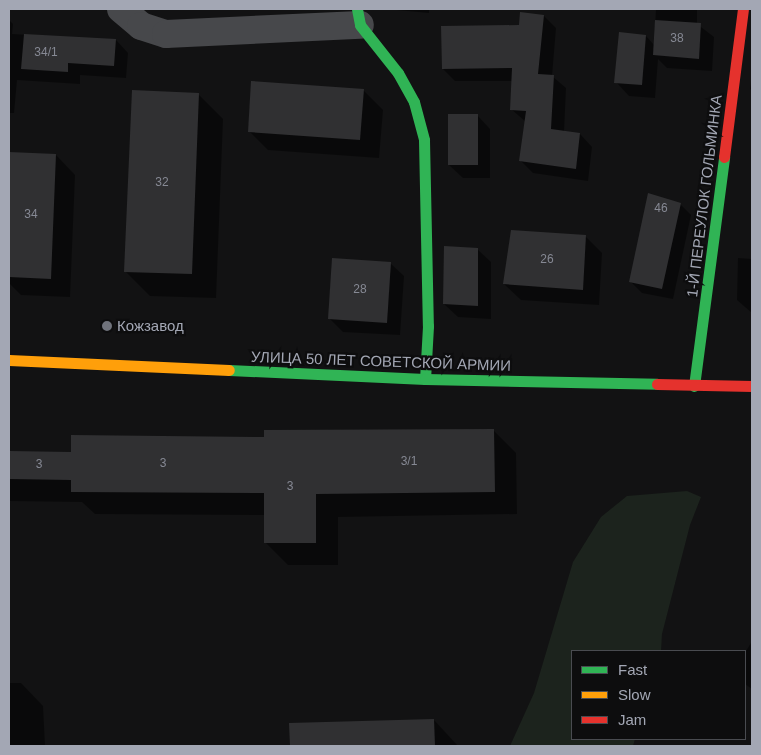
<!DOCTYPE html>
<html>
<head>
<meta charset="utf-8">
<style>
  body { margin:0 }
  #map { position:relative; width:761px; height:755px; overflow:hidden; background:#121213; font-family:Arial,sans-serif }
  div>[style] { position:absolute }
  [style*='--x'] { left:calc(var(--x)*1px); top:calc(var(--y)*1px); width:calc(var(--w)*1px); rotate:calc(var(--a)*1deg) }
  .green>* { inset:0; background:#1c231d }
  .shadow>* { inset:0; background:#0007 }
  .building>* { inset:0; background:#303032 }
  .street>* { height:28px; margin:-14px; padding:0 14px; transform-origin:14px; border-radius:14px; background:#47484b }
  .fast>* { height:11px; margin:-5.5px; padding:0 5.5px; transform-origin:5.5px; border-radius:5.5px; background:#30b455 }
  .slow>* { height:11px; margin:-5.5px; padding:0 5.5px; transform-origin:5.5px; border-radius:5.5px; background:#ff9f0a }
  .jam>* { height:11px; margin:-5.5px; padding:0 5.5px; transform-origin:5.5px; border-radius:5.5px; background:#e5322d }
  .dots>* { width:14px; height:14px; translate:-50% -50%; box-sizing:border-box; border:2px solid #0d0d0e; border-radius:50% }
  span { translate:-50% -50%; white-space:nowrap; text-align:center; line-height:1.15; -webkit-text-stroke:4.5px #0d0d0e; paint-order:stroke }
  .number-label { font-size:12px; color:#868994 }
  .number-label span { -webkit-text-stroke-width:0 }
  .street-label { font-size:15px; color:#a3a7b4 }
  .poi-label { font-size:15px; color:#a3a7b4 }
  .left { translate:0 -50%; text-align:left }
  .frame { position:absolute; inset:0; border:10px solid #a3a7b4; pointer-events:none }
  .legend { position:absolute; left:571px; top:650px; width:175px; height:90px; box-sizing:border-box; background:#0d0d0e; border:1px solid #494b50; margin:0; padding:6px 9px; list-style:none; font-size:15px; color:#a3a7b4 }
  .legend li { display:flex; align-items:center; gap:10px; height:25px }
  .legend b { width:25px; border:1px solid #494b50 }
</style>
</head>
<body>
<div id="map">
  <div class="green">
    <div style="clip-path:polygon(687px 491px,701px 497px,690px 525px,662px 634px,661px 651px,572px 651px,572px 739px,635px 739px,633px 746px,510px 746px,534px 693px,573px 562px,601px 517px,627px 496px)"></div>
  </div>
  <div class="shadow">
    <div style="clip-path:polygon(386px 9px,429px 9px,429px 13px)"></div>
    <div style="clip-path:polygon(656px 9px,697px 9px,697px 24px,714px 37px,712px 71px,667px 68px,658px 59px,655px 98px,629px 96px,616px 82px,646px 36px,654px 45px)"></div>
    <div style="clip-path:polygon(544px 16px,556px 28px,552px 76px,566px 88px,564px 132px,580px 134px,592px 147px,588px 181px,533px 173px,521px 161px,526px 122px,511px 109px,513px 81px,455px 81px,443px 69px)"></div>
    <div style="clip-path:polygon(9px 20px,13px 24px,12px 34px,116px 40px,128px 53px,126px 78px,80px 75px,80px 84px,17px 80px,14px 113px,9px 113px)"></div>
    <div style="clip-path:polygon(752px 74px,752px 91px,750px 89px)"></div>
    <div style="clip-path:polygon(363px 90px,383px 110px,379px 158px,268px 150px,249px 131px)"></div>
    <div style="clip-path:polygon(199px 95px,223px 119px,216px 298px,150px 296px,125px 271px)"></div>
    <div style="clip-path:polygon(477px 115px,490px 129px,490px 178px,463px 178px,449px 165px)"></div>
    <div style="clip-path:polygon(9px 153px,56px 155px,75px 175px,70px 297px,21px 295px,9px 283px)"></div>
    <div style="clip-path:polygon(680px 204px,691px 215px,673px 299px,642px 293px,631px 282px)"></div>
    <div style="clip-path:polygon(586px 237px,602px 253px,599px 305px,521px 300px,504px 284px)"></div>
    <div style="clip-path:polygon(477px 249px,491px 262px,491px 319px,458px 317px,444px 304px)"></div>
    <div style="clip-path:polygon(738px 258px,752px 259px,752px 313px,737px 300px)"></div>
    <div style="clip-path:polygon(390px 263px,404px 276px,400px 335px,343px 332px,330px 319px)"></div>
    <div style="clip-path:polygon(493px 430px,516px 453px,517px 514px,338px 517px,338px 565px,288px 565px,266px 543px,265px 515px,95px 514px,82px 502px,9px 501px,9px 452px,72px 453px,265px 438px)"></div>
    <div style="clip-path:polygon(752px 641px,752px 689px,745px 684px,745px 653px)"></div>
    <div style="clip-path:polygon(9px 683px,21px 683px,43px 706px,45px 746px,9px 746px)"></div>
    <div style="clip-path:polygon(434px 720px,458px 746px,291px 746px,290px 724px)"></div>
  </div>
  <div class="building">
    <div style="clip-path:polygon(520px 12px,544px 15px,538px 74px,554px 75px,551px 129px,580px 133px,576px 169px,519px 161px,526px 111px,510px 110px,512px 68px,442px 69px,441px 26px,519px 25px)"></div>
    <div style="clip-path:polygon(655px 20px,701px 23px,699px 59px,653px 55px)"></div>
    <div style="clip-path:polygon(619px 32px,646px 35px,642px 85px,614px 83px)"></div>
    <div style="clip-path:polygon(24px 34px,116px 39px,114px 66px,68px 63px,68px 72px,21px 69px)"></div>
    <div style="clip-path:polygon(251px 81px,364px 89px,360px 140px,248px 132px)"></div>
    <div style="clip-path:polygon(132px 90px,199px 93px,192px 274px,124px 272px)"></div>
    <div style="clip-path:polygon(448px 114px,478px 114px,478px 165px,448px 165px)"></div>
    <div style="clip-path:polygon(9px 152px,56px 154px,51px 279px,9px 277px)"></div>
    <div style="clip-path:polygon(648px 193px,681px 203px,662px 289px,629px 282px)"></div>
    <div style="clip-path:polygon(511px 230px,586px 235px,583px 290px,503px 284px)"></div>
    <div style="clip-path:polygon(444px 246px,478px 248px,478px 306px,443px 304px)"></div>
    <div style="clip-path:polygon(332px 258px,391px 262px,387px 323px,328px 319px)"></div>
    <div style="clip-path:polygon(494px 429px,495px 492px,316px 494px,316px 543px,264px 543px,264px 493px,71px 492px,71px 480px,9px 479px,9px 451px,71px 452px,71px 435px,264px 437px,264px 430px)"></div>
    <div style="clip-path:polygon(434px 719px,435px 746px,290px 746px,289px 723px)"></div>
  </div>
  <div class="street">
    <div style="--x:121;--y:9;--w:26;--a:40"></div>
    <div style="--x:141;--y:26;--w:26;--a:18"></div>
    <div style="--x:166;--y:34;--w:194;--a:-2.7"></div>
  </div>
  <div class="fast">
    <div style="--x:357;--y:9;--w:16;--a:79"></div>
    <div style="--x:360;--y:25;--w:61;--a:51.6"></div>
    <div style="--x:398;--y:73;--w:33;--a:61"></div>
    <div style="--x:414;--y:102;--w:39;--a:75"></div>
    <div style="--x:424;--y:140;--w:186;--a:88.8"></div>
    <div style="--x:428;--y:326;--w:53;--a:93.2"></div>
    <div style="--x:229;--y:370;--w:196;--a:2.6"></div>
    <div style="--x:425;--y:379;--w:232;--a:1.2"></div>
    <div style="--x:694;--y:386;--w:231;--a:-82.5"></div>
  </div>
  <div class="slow">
    <div style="--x:9;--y:360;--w:220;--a:2.6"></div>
  </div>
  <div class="jam">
    <div style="--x:724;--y:157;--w:149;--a:-82.7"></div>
    <div style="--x:657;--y:384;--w:95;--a:1.2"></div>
  </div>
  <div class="dots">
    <div style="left:107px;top:326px;background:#70737c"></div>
  </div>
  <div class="number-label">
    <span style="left:677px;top:39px">38</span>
    <span style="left:46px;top:53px">34/1</span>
    <span style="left:162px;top:183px">32</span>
    <span style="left:661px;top:209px">46</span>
    <span style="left:31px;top:215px">34</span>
    <span style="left:547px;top:260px">26</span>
    <span style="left:360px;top:290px">28</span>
    <span style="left:409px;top:462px">3/1</span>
    <span style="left:163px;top:464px">3</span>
    <span style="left:39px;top:465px">3</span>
    <span style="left:290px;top:487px">3</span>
  </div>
  <div class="street-label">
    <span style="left:704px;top:196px;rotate:-83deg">1-Й ПЕРЕУЛОК ГОЛЬМИНКА</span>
    <span style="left:381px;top:361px;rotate:2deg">УЛИЦА 50 ЛЕТ СОВЕТСКОЙ АРМИИ</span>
  </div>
  <div class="poi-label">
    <span class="left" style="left:117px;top:326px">Кожзавод</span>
  </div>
  <div class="frame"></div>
  <ul class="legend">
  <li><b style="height:6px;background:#30b455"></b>Fast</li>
  <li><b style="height:6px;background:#ff9f0a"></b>Slow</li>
  <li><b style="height:6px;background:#e5322d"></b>Jam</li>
  </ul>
</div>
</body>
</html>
